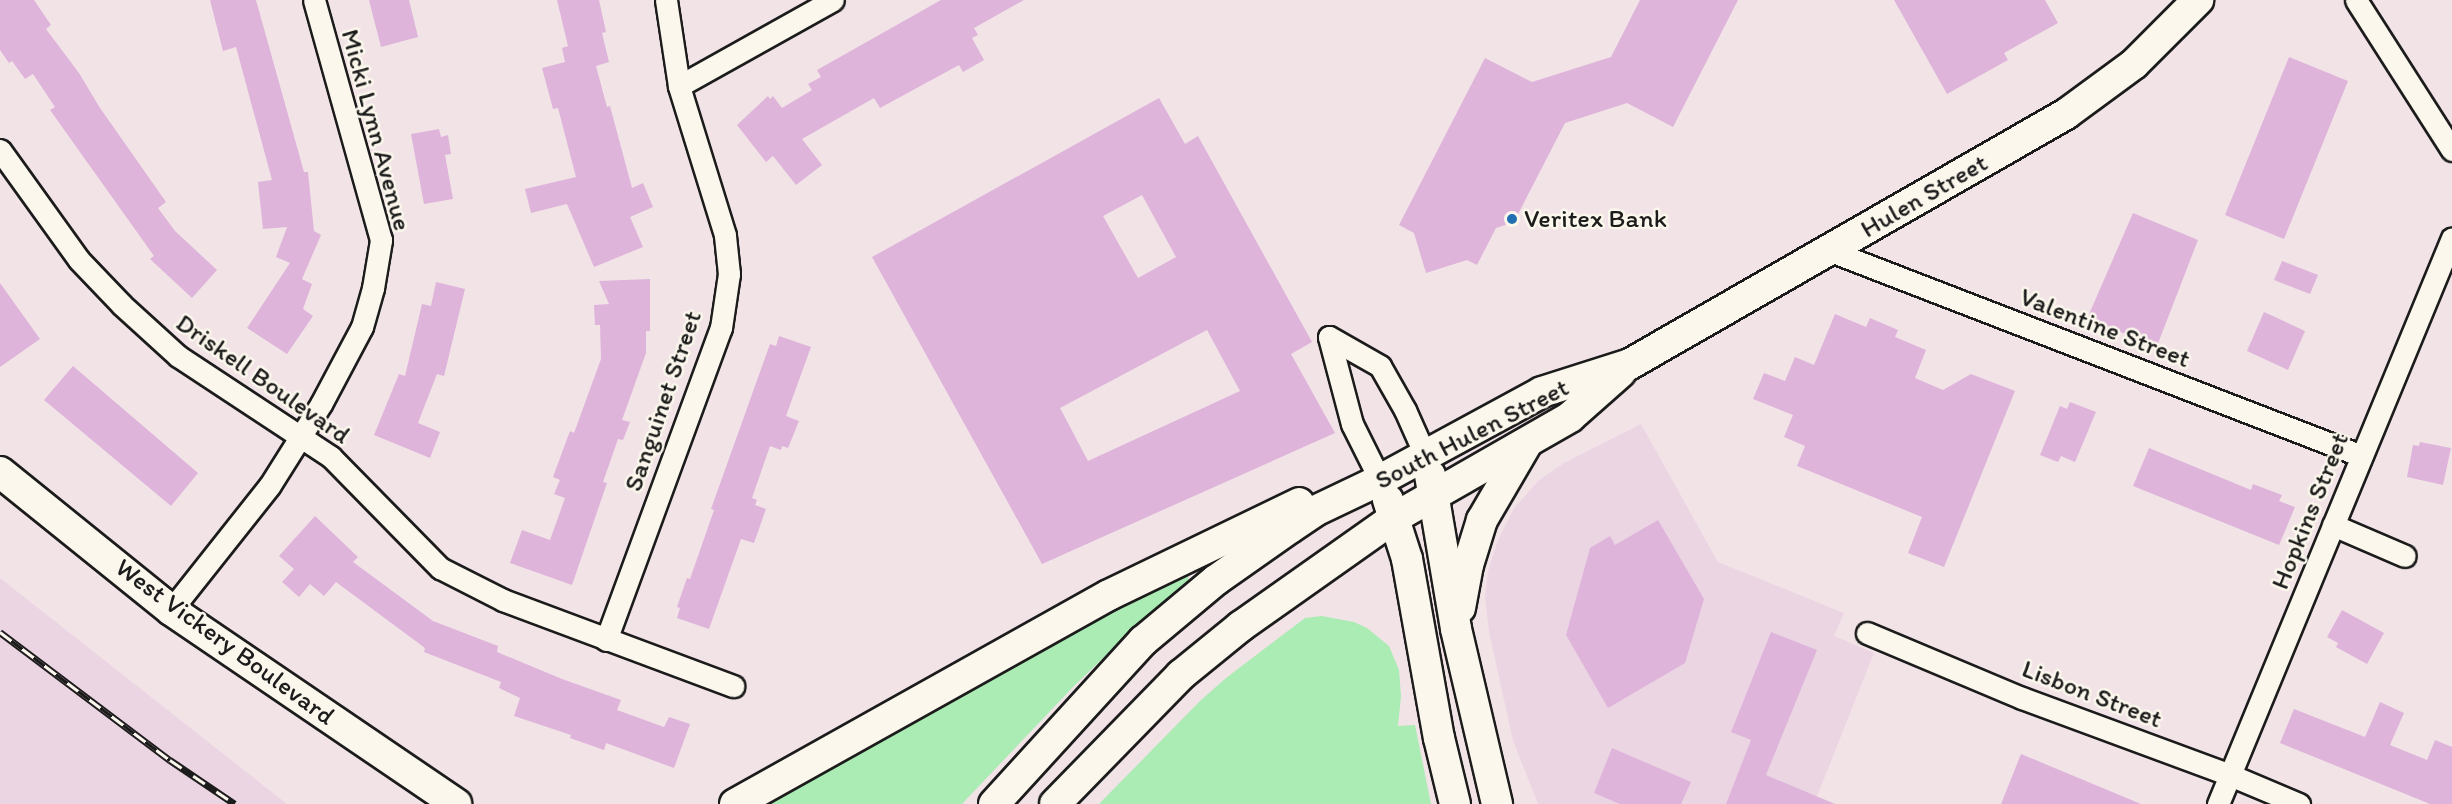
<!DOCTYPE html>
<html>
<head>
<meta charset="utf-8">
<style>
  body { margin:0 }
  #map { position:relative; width:2452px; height:804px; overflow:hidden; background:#f2e3e7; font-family:Itim,sans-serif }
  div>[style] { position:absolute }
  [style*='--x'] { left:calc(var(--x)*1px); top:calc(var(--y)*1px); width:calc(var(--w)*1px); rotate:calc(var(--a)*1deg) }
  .built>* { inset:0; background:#ecd5e3 }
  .green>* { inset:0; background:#abebb4 }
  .building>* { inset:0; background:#deb4db }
  .roads { filter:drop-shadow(2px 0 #1c1c1c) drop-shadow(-2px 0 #1c1c1c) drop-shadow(0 2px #1c1c1c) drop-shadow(0 -2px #1c1c1c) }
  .minor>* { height:21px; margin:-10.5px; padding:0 10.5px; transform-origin:10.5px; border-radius:10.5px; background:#fbf7ec }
  .secondary>* { height:30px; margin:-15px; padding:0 15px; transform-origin:15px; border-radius:15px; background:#fbf7ec }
  .rail>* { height:7px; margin-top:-3.5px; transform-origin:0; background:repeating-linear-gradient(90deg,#fbf7ec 0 14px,#1c1c1c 0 28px); box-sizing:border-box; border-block:2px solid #1c1c1c }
  .dots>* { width:16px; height:16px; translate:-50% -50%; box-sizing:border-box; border:3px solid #fbf7ec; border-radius:50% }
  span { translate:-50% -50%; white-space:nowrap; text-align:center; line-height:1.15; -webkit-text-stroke:5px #fbf7ec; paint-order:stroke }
  .street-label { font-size:26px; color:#1c1c1c }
  .poi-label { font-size:26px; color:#1c1c1c }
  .left { translate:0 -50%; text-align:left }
</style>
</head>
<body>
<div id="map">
  <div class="built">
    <div style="clip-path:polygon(1641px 424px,1718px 562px,1844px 613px,1834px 636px,1874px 653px,1814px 804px,1538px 804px,1513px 741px,1489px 632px,1485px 598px,1488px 571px,1498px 540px,1514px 508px,1539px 480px,1564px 463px)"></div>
    <div style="clip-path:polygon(0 578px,287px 804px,0 804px)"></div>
  </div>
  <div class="green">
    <div style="clip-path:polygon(1185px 570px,1189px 580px,1149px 614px,1074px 686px,962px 804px,766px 804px)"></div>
    <div style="clip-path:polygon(1322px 616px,1354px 622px,1367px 628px,1389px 646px,1399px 670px,1401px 696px,1398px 726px,1415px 725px,1431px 804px,1099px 804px,1200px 701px,1226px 678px,1305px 618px)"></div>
  </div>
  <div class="building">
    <div style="clip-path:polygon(0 0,34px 0,51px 25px,46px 29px,79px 73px,100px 108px,166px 202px,158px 208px,175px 231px,217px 270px,192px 298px,150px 259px,154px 256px,50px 110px,55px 107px,33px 74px,25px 79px,12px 61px,9px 63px,0 50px)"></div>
    <div style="clip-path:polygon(210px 0,256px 0,304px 172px,308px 172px,314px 231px,321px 235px,302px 279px,312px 284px,303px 309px,313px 316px,287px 354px,247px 328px,290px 263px,276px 257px,287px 227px,263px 229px,258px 182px,272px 180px,236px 47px,223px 51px)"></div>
    <div style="clip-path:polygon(369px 0,409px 0,418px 37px,381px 47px)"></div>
    <div style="clip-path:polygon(557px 0,599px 0,606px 32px,602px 33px,609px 62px,596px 66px,607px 107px,610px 106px,632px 188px,643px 183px,653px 207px,630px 217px,643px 247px,594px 267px,567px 204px,531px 213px,525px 189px,576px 177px,558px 108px,553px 109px,542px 68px,565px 62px,562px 48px,568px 46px)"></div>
    <div style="clip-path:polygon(941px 0,1024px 0,974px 28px,978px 35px,972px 38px,984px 60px,963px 72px,959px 65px,880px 108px,874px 98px,802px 139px,822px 165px,796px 185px,773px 156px,766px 162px,737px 125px,768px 96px,770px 99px,773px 96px,782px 108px,812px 90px,808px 84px,821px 77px,817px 70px)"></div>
    <div style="clip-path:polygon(1640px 0,1738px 0,1673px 127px,1627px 103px,1565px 123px,1514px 222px,1496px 228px,1477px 265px,1467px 260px,1426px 273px,1414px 233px,1399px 225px,1485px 58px,1532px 82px,1611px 57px)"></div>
    <div style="clip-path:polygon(1894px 0,2045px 0,2058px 23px,2004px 53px,2008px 60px,1947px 94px)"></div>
    <div style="clip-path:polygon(2289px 57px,2348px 81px,2284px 239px,2225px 215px)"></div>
    <div style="clip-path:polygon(evenodd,1159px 98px,1185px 144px,1198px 136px,1312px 342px,1291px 354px,1335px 433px,1042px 564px,872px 257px,1159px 98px,1142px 195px,1176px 257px,1138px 278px,1103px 216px,1142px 195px,1159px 98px,1207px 330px,1240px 391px,1088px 461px,1060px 408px,1207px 330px)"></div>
    <div style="clip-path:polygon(439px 129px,441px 137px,448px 135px,451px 154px,445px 155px,453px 199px,424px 204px,411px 134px)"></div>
    <div style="clip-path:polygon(2133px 213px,2198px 240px,2157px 346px,2087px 319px)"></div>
    <div style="clip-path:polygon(2282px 261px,2318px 275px,2310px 294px,2274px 280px)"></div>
    <div style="clip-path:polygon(650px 279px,650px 331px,646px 331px,646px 353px,622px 420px,630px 422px,623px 440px,618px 439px,603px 482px,607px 483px,572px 585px,510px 563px,522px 530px,550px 540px,565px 498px,554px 494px,560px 480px,553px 477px,570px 431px,574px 433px,601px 359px,600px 325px,595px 325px,594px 305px,609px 304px,599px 281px)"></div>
    <div style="clip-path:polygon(436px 282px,465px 289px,444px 376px,437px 374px,418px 423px,440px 432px,430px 458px,374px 435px,399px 374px,405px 376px,422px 304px,431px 306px)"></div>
    <div style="clip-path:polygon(0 283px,40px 339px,0 367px)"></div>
    <div style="clip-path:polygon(2264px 312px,2305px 331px,2288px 370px,2247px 351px)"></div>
    <div style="clip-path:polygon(1835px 314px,1866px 327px,1870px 318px,1898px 330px,1895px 337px,1926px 350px,1915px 378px,1943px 390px,1971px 374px,2015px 391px,1944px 567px,1908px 553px,1922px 517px,1797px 466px,1805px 446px,1784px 437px,1793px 415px,1753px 399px,1764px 373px,1785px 381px,1795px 357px,1814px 365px)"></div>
    <div style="clip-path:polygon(779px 336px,811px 347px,786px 416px,799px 421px,788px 448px,782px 446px,781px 450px,770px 446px,752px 498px,757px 500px,755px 505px,766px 509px,754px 543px,741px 539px,709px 629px,677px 618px,680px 608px,677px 607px,687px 578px,690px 579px,714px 510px,711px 509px,770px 344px,776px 346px)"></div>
    <div style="clip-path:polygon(73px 366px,198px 473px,171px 506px,44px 400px)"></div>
    <div style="clip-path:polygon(2070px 402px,2096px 412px,2075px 462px,2061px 456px,2058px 462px,2040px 455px,2060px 406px,2067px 409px)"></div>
    <div style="clip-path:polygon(2420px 442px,2451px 448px,2443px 485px,2407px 477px,2413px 445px,2419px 446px)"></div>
    <div style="clip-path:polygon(2149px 448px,2251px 490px,2253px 484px,2282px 495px,2279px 501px,2295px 507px,2279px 545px,2133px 486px)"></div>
    <div style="clip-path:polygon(315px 516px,358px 557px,353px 562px,433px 621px,498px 646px,497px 652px,562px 679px,621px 700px,617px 710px,664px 727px,669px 717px,690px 724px,674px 768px,606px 743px,604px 750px,570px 738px,571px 735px,514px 716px,520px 698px,499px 688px,501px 682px,424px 652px,425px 648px,336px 582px,324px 596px,310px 584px,299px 597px,282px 582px,294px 569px,279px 556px)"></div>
    <div style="clip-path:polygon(1658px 520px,1704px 599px,1685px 663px,1608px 708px,1566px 635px,1590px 548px,1610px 536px,1615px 545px)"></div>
    <div style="clip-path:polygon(2342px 610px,2384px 633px,2367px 664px,2336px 647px,2338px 643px,2327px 637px)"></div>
    <div style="clip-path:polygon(1771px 632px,1817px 650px,1766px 775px,1835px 804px,1726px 804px,1751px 740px,1731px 732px)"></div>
    <div style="clip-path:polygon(2380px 702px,2404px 713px,2390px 745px,2427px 760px,2435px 740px,2452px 747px,2452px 804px,2430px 804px,2280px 743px,2294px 709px,2365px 737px)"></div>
    <div style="clip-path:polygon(1612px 748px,1691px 782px,1681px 804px,1620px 804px,1594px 793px)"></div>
    <div style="clip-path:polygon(2021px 754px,2141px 804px,2001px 804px)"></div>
  </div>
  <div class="roads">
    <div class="minor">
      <div style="--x:2356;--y:0;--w:178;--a:57.4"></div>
      <div style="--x:679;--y:86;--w:176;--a:-29.2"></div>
      <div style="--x:0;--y:150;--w:135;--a:54.3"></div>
      <div style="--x:79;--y:260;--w:62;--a:46.3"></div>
      <div style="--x:122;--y:305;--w:76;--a:42.3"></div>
      <div style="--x:178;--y:356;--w:183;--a:33.4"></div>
      <div style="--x:331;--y:457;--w:156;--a:45.5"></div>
      <div style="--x:440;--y:568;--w:71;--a:26.9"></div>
      <div style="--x:503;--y:600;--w:246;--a:20.5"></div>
      <div style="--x:1828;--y:250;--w:572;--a:21.1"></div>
      <div style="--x:1329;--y:337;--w:59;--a:29.6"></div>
      <div style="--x:1380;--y:366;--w:51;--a:60.4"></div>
      <div style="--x:1405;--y:410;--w:49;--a:66"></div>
      <div style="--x:1329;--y:337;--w:90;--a:75.2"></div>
      <div style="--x:1352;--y:424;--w:63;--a:63.4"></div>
      <div style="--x:2333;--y:525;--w:78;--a:23.3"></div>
      <div style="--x:171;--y:610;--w:159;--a:-51.6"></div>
      <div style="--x:270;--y:485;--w:96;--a:-57.8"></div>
      <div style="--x:321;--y:404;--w:87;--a:-62"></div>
      <div style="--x:362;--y:327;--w:41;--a:-74.2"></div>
      <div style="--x:373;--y:288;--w:49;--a:-80.5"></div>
      <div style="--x:381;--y:240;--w:249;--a:-105.6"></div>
      <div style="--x:1867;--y:633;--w:168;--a:22.8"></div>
      <div style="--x:2022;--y:698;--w:222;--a:20.3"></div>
      <div style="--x:2230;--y:775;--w:75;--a:22.8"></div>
      <div style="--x:606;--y:640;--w:333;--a:-69.8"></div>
      <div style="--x:721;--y:328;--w:55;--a:-81.6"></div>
      <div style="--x:729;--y:274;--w:39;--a:-96"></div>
      <div style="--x:725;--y:235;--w:156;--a:-107.2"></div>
      <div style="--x:679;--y:86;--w:87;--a:-98.6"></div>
      <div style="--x:2218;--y:804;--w:612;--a:-67.54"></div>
    </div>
    <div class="secondary">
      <div style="--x:0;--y:472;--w:220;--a:38.9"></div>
      <div style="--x:171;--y:610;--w:345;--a:34.2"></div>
      <div style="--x:1430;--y:475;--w:156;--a:80.4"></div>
      <div style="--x:1456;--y:629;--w:180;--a:76.8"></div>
      <div style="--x:1388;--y:500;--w:62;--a:72.1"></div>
      <div style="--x:1407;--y:559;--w:182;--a:79.9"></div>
      <div style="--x:1439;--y:738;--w:68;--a:76.4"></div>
      <div style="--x:1460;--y:608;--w:44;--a:-79.5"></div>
      <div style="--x:1468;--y:565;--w:47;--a:-72.7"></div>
      <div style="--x:1482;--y:520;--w:89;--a:-59.7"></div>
      <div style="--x:735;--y:804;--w:428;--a:-29.2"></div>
      <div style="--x:1109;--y:595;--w:211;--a:-25.8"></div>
      <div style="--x:994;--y:804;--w:221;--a:-47.6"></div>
      <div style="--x:1143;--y:641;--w:95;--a:-39.9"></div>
      <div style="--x:1216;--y:580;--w:90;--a:-35.1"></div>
      <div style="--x:1290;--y:528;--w:30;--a:-34"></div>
      <div style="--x:1315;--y:511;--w:72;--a:-25.5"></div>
      <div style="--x:1380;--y:480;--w:184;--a:-28.5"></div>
      <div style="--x:1542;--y:392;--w:92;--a:-17.7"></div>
      <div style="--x:1630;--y:364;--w:503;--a:-29.83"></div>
      <div style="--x:2066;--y:114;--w:84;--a:-36.3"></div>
      <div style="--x:2134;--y:64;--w:91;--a:-45"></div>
      <div style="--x:1055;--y:804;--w:180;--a:-45.7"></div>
      <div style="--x:1181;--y:675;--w:77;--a:-39.2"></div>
      <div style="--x:1241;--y:626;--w:187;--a:-35.2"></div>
      <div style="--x:1394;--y:518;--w:203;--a:-29.8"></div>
      <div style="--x:1570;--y:417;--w:68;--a:-41.4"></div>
    </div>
  </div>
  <div class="rail">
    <div style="--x:0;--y:632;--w:213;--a:37"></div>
    <div style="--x:170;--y:760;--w:78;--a:34.1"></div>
  </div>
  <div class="dots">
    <div style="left:1512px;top:219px;background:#1f6fb2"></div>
  </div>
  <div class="street-label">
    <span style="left:376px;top:130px;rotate:75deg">Micki Lynn Avenue</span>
    <span style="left:1924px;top:196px;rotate:-30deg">Hulen Street</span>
    <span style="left:2105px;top:328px;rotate:21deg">Valentine Street</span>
    <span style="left:263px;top:379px;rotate:35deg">Driskell Boulevard</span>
    <span style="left:663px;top:401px;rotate:-71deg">Sanguinet Street</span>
    <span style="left:1472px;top:434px;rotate:-27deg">South Hulen Street</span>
    <span style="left:2310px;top:511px;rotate:-68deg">Hopkins Street</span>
    <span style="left:225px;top:642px;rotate:36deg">West Vickery Boulevard</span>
    <span style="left:2092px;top:694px;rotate:21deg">Lisbon Street</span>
  </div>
  <div class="poi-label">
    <span class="left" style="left:1524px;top:219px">Veritex Bank</span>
  </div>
</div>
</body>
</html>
